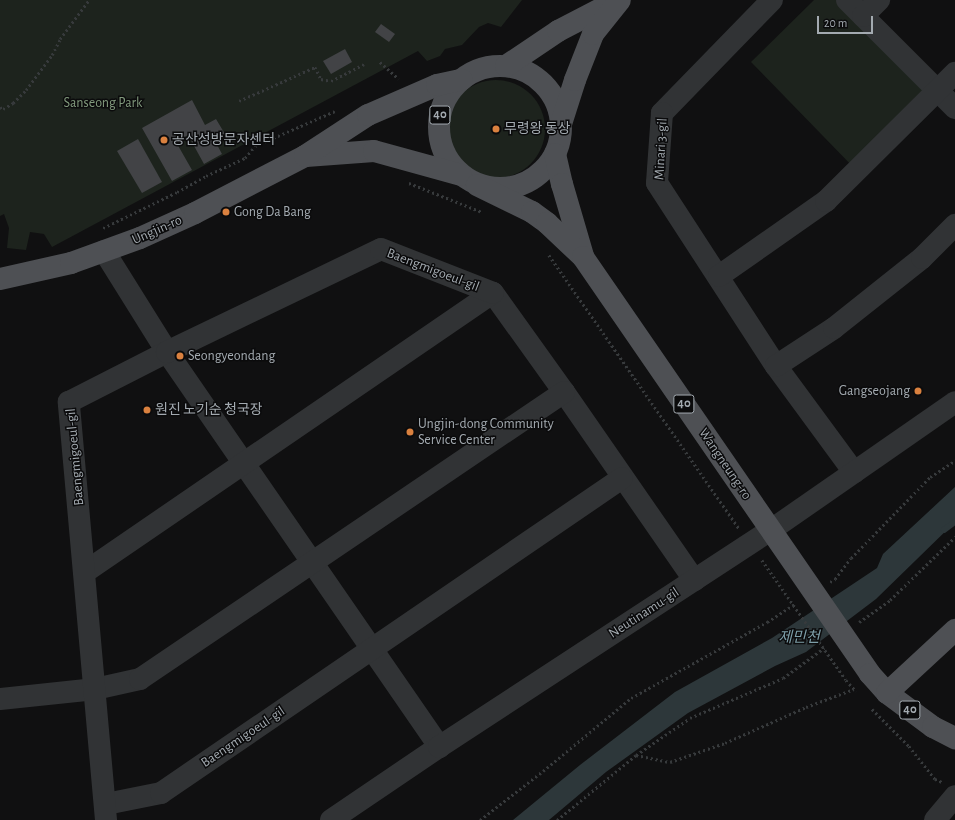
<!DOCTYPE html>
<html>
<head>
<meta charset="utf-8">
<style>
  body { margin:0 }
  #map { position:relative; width:955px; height:820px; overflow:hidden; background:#101011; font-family:"Alegreya Sans","Noto Sans KR",sans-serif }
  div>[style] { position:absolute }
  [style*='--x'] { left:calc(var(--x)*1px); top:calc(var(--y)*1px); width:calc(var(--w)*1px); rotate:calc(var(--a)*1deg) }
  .green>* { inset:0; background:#1d231d }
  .round { border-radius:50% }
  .water>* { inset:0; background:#2d373a }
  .stream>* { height:5.5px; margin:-2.75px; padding:0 2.75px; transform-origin:2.75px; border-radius:2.75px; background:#2d373a }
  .building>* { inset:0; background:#424346 }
  .path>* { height:2.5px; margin-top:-1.25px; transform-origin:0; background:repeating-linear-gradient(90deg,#373a3c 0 2px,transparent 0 5px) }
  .minor>* { height:22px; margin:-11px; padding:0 11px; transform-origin:11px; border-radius:11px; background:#313335 }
  .major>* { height:22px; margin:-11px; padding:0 11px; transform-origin:11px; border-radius:11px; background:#4e5054 }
  .major>.ring { margin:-11px; padding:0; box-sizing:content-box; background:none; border:22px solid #4e5054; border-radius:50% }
  .dots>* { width:11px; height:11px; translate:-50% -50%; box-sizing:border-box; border:2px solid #0b0b0c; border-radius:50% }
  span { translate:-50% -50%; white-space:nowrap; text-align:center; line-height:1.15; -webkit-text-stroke:3px #0b0b0c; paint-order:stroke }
  .shield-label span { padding:1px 3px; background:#0b0b0c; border:1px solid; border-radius:3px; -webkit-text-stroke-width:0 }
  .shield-label { font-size:13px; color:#a3aab0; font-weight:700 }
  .park-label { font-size:14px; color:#81997c }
  .poi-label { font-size:14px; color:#a3aab0 }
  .left { translate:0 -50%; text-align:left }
  .right { translate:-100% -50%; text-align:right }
  .street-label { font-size:14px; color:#a3aab0 }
  .water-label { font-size:15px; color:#7d9ea8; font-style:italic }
  .scale { position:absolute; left:817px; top:16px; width:56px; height:18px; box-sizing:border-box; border:2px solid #a3aab0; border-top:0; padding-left:5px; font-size:12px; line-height:14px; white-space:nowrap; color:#a3aab0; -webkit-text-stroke:3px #0b0b0c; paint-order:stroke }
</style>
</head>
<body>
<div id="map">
  <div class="green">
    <div style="clip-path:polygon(0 0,522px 0,501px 27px,488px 23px,479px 27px,462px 45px,445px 49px,440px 56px,427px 61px,418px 51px,52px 247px,44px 234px,30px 232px,26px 250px,7px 248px,9px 228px,4px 214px,0 216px)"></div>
    <div style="clip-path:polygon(814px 0,837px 0,931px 97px,857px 171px,751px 62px)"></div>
    <div class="round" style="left:447px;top:80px;width:98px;height:98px"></div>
  </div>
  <div class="water">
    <div style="clip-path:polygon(955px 487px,955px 522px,876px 599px,806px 652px,775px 666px,688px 713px,606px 772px,549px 820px,513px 820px,580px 765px,675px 692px,772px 638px,877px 568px,883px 554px)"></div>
  </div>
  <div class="stream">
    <div style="--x:944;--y:530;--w:14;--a:-36"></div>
  </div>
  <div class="building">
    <div style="clip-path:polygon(381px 24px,395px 34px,389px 42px,375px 32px)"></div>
    <div style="clip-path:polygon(345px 49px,352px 62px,331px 74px,323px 61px)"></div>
    <div style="clip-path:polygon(192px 100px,205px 125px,216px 119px,225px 134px,214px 139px,222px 154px,204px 164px,188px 135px,176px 142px,192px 170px,172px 181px,142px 128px)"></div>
    <div style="clip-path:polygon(138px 139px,162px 182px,142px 193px,117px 151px)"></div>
  </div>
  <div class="path">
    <div style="--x:380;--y:62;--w:25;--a:42"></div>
    <div style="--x:239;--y:101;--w:83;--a:-24.1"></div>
    <div style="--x:315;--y:67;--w:13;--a:63"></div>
    <div style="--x:321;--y:79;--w:10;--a:11"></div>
    <div style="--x:331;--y:81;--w:37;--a:-27"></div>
    <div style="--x:0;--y:107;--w:4;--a:34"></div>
    <div style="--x:3;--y:109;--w:12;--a:-31"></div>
    <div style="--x:13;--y:103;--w:18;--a:-45"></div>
    <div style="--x:26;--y:90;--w:44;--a:-53.4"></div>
    <div style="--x:52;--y:55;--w:18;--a:-63"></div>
    <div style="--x:60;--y:39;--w:49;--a:-53.4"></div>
    <div style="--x:409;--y:183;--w:79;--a:21.7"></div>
    <div style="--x:103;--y:228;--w:82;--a:-25.9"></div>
    <div style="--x:177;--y:192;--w:33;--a:-29"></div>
    <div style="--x:206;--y:176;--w:43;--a:-24.8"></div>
    <div style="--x:245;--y:158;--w:16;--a:-50"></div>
    <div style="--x:255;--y:146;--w:87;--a:-23.6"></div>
    <div style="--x:549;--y:255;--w:333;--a:55.2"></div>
    <div style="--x:762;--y:560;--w:146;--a:55"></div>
    <div style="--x:846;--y:680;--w:15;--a:48"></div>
    <div style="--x:830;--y:582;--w:6;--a:-31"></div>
    <div style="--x:835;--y:579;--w:26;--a:-53"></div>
    <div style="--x:851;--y:558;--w:113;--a:-45.7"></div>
    <div style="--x:930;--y:477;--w:30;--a:-33"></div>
    <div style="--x:859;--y:622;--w:38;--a:-35"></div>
    <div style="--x:890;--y:600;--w:91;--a:-44.1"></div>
    <div style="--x:872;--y:709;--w:52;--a:45"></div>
    <div style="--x:909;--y:746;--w:42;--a:51.8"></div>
    <div style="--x:935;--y:779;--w:8;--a:23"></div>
    <div style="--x:636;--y:755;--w:65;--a:-34.4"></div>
    <div style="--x:690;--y:718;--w:101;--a:-23.3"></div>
    <div style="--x:783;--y:678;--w:51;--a:-36.2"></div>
    <div style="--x:480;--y:820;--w:80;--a:-37.9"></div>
    <div style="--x:543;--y:771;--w:114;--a:-39.7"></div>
    <div style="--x:631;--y:698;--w:156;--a:-29.2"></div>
    <div style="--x:767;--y:622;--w:33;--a:-33"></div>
    <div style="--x:557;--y:820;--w:102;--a:-39.4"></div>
    <div style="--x:636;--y:755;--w:35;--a:12"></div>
    <div style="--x:670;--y:762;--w:58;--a:-19.1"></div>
    <div style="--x:725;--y:743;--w:89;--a:-24"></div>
    <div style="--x:806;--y:707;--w:51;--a:-20.6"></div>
  </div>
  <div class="minor">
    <div style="--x:772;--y:0;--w:158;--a:134.2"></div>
    <div style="--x:662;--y:113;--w:70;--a:94.1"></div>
    <div style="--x:657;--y:183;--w:218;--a:57"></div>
    <div style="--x:776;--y:366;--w:132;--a:53.7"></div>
    <div style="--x:847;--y:0;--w:153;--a:45"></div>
    <div style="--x:863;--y:16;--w:23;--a:-45"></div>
    <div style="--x:104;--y:251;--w:119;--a:58"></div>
    <div style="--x:167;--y:352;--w:480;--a:55.4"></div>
    <div style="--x:719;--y:276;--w:131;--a:-35"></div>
    <div style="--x:826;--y:201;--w:182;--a:-44.8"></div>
    <div style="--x:493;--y:293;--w:122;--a:54.4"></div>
    <div style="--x:564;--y:392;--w:229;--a:55.3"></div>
    <div style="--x:776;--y:366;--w:69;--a:-33.2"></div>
    <div style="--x:834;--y:328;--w:112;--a:-38.5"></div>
    <div style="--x:922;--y:258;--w:47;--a:-45"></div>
    <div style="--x:85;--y:572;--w:494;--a:-34.4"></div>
    <div style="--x:0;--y:699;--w:96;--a:-6"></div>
    <div style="--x:95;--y:689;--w:46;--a:-12.5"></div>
    <div style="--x:140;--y:679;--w:512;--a:-34.09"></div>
    <div style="--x:106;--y:804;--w:56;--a:-11.3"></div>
    <div style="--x:161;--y:793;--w:558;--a:-34.34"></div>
    <div style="--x:106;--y:820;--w:420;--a:-95.1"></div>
    <div style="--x:69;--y:402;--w:110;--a:-27"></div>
    <div style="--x:167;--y:352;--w:237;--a:-25.7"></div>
    <div style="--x:381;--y:249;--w:120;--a:21.4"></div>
    <div style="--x:331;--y:820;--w:130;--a:-34.1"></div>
    <div style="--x:439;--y:747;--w:397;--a:-33.2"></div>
    <div style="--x:771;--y:530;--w:224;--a:-34.8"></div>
    <div style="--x:935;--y:820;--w:31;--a:-50"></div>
  </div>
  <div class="major">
    <div class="ring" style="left:439px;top:66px;width:100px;height:100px"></div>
    <div style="--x:506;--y:66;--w:63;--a:-33.9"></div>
    <div style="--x:558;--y:31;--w:63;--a:-27.4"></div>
    <div style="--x:561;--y:124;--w:46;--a:-72.3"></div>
    <div style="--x:575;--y:80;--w:49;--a:-68.6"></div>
    <div style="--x:593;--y:34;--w:43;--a:-51.5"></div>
    <div style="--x:555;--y:154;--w:31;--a:77"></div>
    <div style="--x:562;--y:184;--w:75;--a:73.7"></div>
    <div style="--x:306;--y:156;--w:68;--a:-4.2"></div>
    <div style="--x:374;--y:151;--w:90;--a:15.4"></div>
    <div style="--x:477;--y:185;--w:61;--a:26.1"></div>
    <div style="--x:532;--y:212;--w:19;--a:36"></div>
    <div style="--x:547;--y:223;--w:50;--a:43.4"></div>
    <div style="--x:583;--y:257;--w:506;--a:55.46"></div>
    <div style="--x:870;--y:674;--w:25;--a:48"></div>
    <div style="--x:887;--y:693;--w:57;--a:36.5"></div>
    <div style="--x:933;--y:727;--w:25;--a:27"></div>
    <div style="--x:0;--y:279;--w:73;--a:-12.7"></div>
    <div style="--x:71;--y:263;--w:73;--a:-19.9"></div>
    <div style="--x:140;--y:238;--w:60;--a:-24.4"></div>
    <div style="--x:195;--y:213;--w:124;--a:-27.4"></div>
    <div style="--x:305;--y:156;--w:75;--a:-33.1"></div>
    <div style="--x:368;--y:115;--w:75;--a:-23.5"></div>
    <div style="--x:437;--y:85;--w:25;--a:-12"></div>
    <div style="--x:887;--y:693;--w:93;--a:-42.8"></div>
  </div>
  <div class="dots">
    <div style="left:496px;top:129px;background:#da813f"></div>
    <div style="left:164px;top:140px;background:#da813f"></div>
    <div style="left:226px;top:212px;background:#da813f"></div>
    <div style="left:180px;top:356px;background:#da813f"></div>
    <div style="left:918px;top:391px;background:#da813f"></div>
    <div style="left:147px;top:410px;background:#da813f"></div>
    <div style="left:410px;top:432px;background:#da813f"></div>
  </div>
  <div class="shield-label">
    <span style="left:440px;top:115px">40</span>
    <span style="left:684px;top:404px">40</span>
    <span style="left:910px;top:710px">40</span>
  </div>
  <div class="park-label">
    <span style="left:103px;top:103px">Sanseong Park</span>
  </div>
  <div class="poi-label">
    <span class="left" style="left:504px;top:129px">무령왕 동상</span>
    <span class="left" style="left:172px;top:140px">공산성방문자센터</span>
    <span class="left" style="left:234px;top:212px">Gong Da Bang</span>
    <span class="left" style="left:188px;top:356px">Seongyeondang</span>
    <span class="right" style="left:910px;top:391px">Gangseojang</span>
    <span class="left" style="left:155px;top:410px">원진 노기순 청국장</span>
    <span class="left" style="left:418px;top:432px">Ungjin-dong Community<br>Service Center</span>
  </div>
  <div class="street-label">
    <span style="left:661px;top:149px;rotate:-87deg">Minari 3-gil</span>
    <span style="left:157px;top:230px;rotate:-24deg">Ungjin-ro</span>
    <span style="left:433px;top:270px;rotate:21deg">Baengmigoeul-gil</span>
    <span style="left:75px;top:457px;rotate:-95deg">Baengmigoeul-gil</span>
    <span style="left:725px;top:464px;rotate:56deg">Wangneung-ro</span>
    <span style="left:644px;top:613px;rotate:-33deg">Neutinamu-gil</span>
    <span style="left:243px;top:737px;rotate:-34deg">Baengmigoeul-gil</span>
  </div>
  <div class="water-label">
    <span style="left:799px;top:638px">제민천</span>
  </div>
  <div class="scale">20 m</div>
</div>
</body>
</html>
